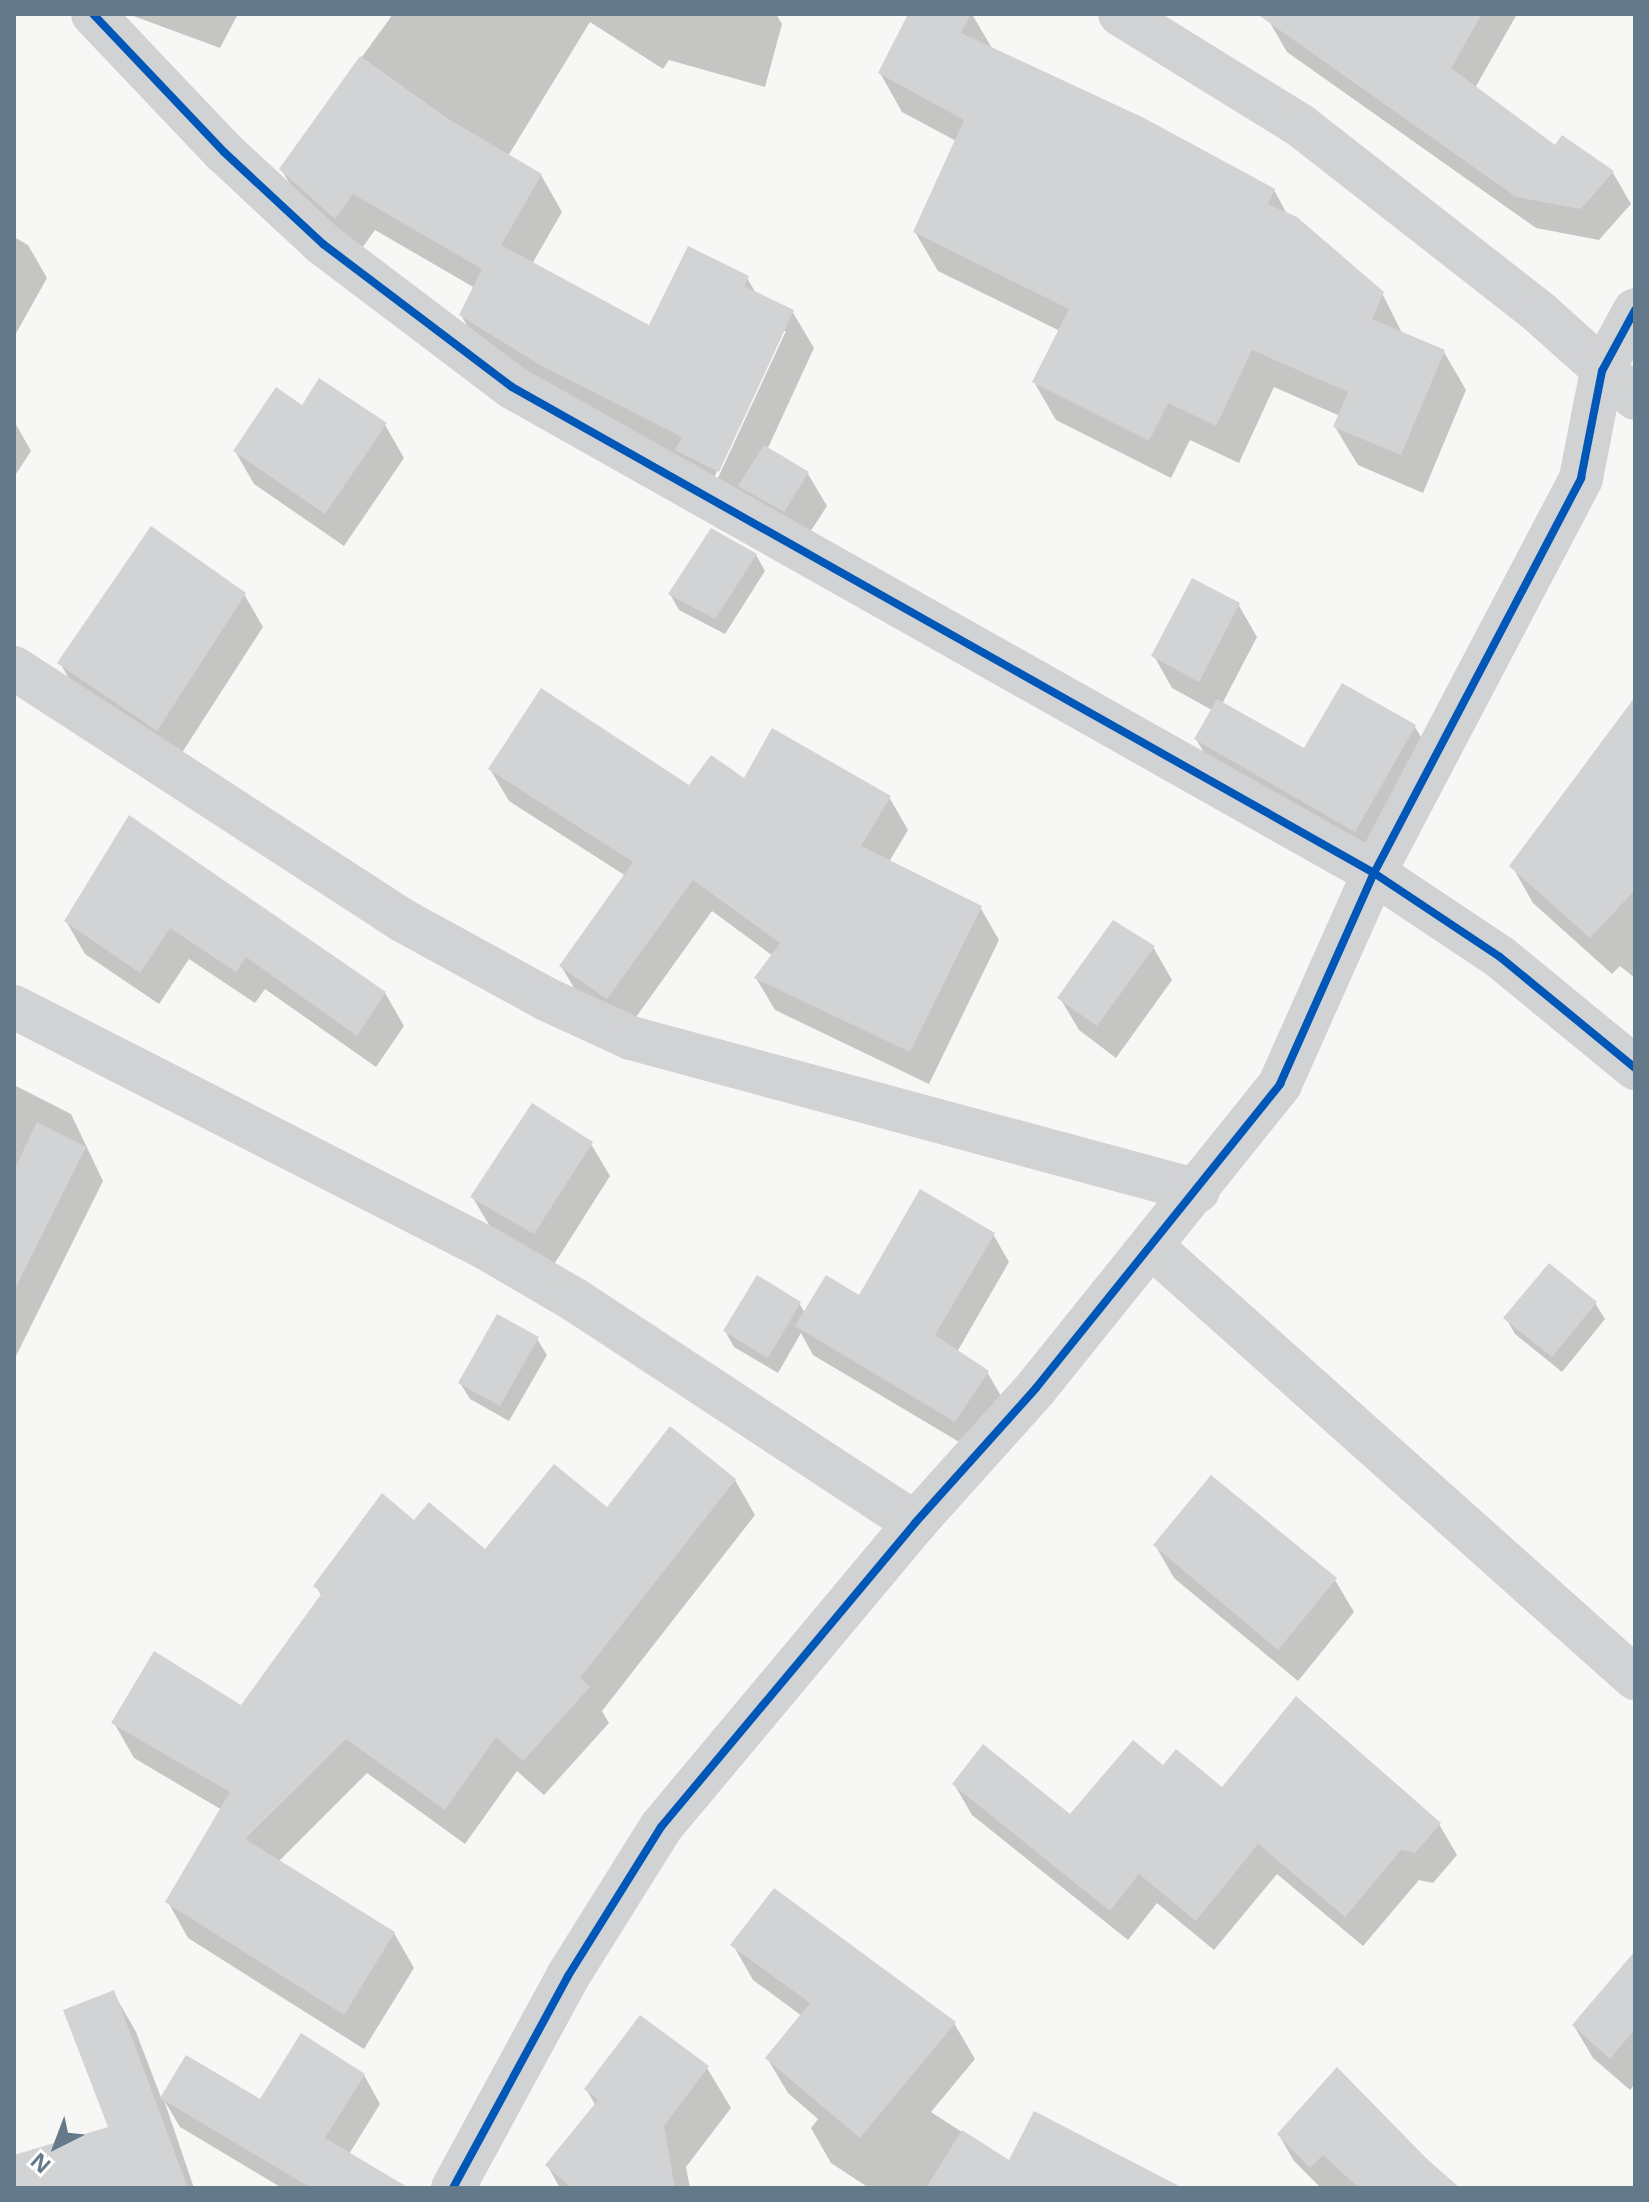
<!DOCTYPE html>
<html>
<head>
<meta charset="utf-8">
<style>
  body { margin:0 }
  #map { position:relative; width:1649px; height:2202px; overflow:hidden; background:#f7f7f6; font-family:"Open Sans",sans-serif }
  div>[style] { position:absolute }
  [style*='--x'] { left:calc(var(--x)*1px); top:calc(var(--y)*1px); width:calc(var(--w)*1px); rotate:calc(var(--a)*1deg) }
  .shadow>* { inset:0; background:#0003 }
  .building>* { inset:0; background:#d2d3d4 }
  .minor>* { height:44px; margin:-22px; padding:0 22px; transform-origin:22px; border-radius:22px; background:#d1d2d3 }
  .cycleway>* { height:8px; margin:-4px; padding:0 4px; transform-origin:4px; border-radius:4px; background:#0057b8 }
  span { translate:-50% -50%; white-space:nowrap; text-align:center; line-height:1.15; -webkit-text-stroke:8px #fff; paint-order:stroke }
  .frame { position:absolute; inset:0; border:16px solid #647989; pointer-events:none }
  .north { position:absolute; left:16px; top:2106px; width:80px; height:80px; -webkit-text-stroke:6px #fff; paint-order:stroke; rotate:222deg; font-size:22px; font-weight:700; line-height:32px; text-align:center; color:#647989 }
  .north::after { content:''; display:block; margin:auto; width:28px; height:36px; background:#647989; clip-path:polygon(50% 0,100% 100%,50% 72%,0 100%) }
</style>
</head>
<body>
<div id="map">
  <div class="shadow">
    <div style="clip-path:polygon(128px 14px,238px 14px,220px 48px)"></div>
    <div style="clip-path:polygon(evenodd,393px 14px,776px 14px,782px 24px,765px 87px,669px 60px,663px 69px,590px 22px,508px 156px,541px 175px,562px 212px,532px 264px,650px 328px,747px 278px,757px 295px,792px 311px,814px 348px,767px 450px,808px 474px,827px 506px,803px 543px,482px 352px,461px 315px,475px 288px,375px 230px,357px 255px,303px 206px,281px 169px,393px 14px,782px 331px,786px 331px,716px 482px,713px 480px,782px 331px)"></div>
    <div style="clip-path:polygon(911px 14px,972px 14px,993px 50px,1274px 190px,1288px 216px,1382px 293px,1403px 335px,1444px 352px,1466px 390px,1423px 493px,1358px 465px,1335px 427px,1340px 416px,1274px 387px,1239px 463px,1190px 440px,1171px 478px,1056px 420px,1034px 382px,1060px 331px,938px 271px,915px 232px,956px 141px,902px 112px,880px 73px)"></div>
    <div style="clip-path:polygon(1273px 14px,1517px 14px,1475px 88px,1556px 148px,1563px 137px,1613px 173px,1631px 204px,1599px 240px,1536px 228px,1287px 52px,1269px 21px)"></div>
    <div style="clip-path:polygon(14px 237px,28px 245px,47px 278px,14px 337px)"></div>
    <div style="clip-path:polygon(302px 407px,385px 425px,404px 458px,344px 546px,254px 484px,235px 451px)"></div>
    <div style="clip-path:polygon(14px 421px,31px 451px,14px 477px)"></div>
    <div style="clip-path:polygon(756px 555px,765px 571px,725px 634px,679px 610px,670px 594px)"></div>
    <div style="clip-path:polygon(244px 594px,263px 627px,176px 762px,79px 696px,60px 663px)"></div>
    <div style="clip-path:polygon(1238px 604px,1257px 637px,1222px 704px,1305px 751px,1415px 727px,1434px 759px,1374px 864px,1215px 772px,1196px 739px,1212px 710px,1172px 688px,1154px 656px)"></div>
    <div style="clip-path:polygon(1635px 700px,1635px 978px,1620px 966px,1612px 974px,1533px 903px,1512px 866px)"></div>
    <div style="clip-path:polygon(490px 769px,689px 788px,745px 781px,889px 797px,908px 830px,889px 862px,980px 907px,999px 940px,929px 1084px,775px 1010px,756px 978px,773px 956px,712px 911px,626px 1031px,580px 998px,561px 966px,626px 876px,509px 801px)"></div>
    <div style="clip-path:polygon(129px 818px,385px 993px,404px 1026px,376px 1067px,265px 989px,255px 1003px,189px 959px,159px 1004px,85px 954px,66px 921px)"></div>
    <div style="clip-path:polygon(1153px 947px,1172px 980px,1116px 1058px,1079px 1030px,1060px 998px)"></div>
    <div style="clip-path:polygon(14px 1085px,71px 1114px,103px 1181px,14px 1360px)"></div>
    <div style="clip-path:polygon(591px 1144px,610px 1176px,553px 1266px,492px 1230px,473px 1198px)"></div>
    <div style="clip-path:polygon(993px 1234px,1009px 1262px,957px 1352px,987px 1372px,1004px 1401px,971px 1449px,813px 1355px,801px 1333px,778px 1373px,734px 1347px,725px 1331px,799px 1303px,805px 1313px,860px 1298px)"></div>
    <div style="clip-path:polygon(1595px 1303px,1605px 1319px,1562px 1372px,1515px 1334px,1506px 1318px)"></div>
    <div style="clip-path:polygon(537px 1339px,547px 1355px,509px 1421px,470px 1399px,460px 1383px)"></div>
    <div style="clip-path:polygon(735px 1480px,755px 1515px,602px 1711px,609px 1723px,544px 1795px,517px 1771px,465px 1844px,367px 1773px,278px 1862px,394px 1933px,414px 1968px,364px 2049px,188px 1938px,168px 1902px,222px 1810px,134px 1758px,114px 1723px,242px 1707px,322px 1597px,316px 1586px,415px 1522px,486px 1552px,607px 1509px)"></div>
    <div style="clip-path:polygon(1155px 1545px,1335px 1580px,1354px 1612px,1298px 1681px,1174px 1578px)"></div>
    <div style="clip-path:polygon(1164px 1767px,1222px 1789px,1439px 1824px,1457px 1855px,1433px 1883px,1419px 1880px,1363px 1946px,1277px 1874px,1214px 1950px,1157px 1903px,1128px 1940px,972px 1815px,954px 1784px,1070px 1817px)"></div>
    <div style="clip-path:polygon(733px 1945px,954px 2023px,975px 2059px,931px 2112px,1010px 2163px,1171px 2188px,869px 2188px,831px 2163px,811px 2128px,818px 2119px,788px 2093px,767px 2058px,802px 2016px,753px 1980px)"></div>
    <div style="clip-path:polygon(1635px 1954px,1635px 2084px,1630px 2090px,1593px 2058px,1574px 2026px)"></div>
    <div style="clip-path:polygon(113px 1992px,136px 2032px,162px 2100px,187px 2058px,260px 2101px,364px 2075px,380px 2104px,349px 2154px,398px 2188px,282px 2188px,180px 2127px,164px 2100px,194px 2188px,32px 2188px,110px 2128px)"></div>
    <div style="clip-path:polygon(707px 2068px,731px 2108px,686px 2167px,690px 2188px,560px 2188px,547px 2165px,596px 2106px,586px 2089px)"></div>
    <div style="clip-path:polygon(1279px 2135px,1426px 2161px,1457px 2188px,1321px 2188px,1294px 2161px)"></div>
  </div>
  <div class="building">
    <div style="clip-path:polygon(908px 14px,971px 14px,961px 33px,1144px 118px,1275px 189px,1268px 204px,1297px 217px,1384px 292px,1372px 319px,1445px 350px,1401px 455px,1333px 427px,1348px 392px,1252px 350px,1216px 426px,1168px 403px,1149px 441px,1032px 382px,1069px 309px,913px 232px,964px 120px,878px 73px)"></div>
    <div style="clip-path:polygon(1257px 14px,1482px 14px,1451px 68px,1555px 145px,1562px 135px,1614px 171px,1581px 209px,1516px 197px)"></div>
    <div style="clip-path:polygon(360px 56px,447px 118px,542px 174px,501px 245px,649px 325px,688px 246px,749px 276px,744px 286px,794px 310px,719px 472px,675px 450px,682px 437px,540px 365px,459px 315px,482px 269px,353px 194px,335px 219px,279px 169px)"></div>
    <div style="clip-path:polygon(319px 378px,387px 423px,325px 514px,233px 451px,276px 387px,302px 405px)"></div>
    <div style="clip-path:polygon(764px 445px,809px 472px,784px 512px,738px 486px)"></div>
    <div style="clip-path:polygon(151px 526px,246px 593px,157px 731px,57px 663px)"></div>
    <div style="clip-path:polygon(711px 528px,757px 554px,715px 619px,668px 594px)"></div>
    <div style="clip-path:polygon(1192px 578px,1240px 603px,1199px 682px,1151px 656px)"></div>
    <div style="clip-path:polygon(1342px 683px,1416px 725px,1355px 832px,1194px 739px,1217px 699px,1304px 748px)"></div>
    <div style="clip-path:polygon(541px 688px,689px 785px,711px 755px,744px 778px,772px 728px,891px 796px,861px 846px,982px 906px,910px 1052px,754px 978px,780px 943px,693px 880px,607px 999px,559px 966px,633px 862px,488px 769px)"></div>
    <div style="clip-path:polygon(1635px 697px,1635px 890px,1590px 938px,1509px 866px)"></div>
    <div style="clip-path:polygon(129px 815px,386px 992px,357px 1036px,246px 957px,236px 972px,170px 928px,140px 973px,64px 921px)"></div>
    <div style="clip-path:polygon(1113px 920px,1155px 946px,1097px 1026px,1057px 998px)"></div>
    <div style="clip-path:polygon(532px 1103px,593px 1142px,534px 1234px,470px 1197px)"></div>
    <div style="clip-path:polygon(37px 1122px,86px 1147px,14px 1291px,14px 1170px)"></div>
    <div style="clip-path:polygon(920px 1189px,995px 1233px,935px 1335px,989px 1371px,955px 1422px,795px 1326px,826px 1275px,859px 1295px)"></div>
    <div style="clip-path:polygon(1549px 1263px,1597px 1302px,1552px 1357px,1503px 1318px)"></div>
    <div style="clip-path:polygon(757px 1275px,801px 1302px,768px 1358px,723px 1331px)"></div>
    <div style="clip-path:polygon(497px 1314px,539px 1337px,500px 1406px,458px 1383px)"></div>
    <div style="clip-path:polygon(670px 1426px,736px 1479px,580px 1678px,590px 1687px,523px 1761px,496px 1737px,445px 1810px,346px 1739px,245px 1839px,395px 1932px,344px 2015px,165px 1902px,230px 1792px,111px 1723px,154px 1651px,241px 1705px,322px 1593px,313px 1586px,382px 1493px,414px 1520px,429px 1502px,485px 1549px,554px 1464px,607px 1507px)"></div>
    <div style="clip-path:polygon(1211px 1475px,1337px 1578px,1278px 1650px,1153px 1545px)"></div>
    <div style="clip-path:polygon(1296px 1696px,1441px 1823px,1415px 1853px,1401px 1850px,1345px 1917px,1258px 1844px,1196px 1921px,1139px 1874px,1110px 1911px,952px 1784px,983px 1744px,1070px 1814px,1133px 1740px,1163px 1765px,1176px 1749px,1222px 1787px)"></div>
    <div style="clip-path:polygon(774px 1888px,956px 2022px,860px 2138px,765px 2058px,810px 2003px,730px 1945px)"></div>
    <div style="clip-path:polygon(1635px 1951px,1635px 2029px,1610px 2059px,1572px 2025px)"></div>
    <div style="clip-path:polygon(114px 1990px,188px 2188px,14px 2188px,14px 2155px,108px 2127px,63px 2010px)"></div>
    <div style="clip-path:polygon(640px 2015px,709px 2066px,664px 2126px,675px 2188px,572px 2188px,545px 2165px,598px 2100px,584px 2089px)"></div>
    <div style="clip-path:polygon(301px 2033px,365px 2074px,325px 2138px,409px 2188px,311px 2188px,160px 2098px,186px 2055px,260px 2099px)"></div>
    <div style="clip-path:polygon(1337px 2067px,1427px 2159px,1460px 2188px,1359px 2188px,1323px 2155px,1310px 2168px,1277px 2134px)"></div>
    <div style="clip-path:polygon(1034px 2111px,1183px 2188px,926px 2188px,962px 2130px,1009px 2160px)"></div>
  </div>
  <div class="minor">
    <div style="--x:93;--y:14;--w:190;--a:46.5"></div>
    <div style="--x:224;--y:152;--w:135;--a:42.9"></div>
    <div style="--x:323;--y:244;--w:237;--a:37.1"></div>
    <div style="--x:512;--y:387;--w:990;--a:29.41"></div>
    <div style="--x:1374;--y:873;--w:151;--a:33.7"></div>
    <div style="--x:1500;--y:957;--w:175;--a:39.4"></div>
    <div style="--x:1120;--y:14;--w:213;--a:31.7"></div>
    <div style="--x:1301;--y:126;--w:303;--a:38"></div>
    <div style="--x:1540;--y:313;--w:127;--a:41.8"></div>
    <div style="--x:14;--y:668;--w:463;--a:33"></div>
    <div style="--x:402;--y:920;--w:164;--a:28.7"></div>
    <div style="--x:546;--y:999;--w:94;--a:24.6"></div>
    <div style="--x:631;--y:1038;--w:587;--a:15.1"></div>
    <div style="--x:14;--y:1007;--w:530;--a:27.05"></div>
    <div style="--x:486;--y:1248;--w:103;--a:30.3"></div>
    <div style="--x:575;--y:1300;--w:407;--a:33.3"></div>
    <div style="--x:1151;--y:1246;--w:649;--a:41.75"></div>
    <div style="--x:453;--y:2188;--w:241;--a:-61.5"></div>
    <div style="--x:568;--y:1976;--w:176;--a:-58"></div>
    <div style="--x:661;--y:1827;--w:396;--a:-50.1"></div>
    <div style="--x:915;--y:1523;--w:181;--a:-48.1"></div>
    <div style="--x:1036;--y:1388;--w:390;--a:-51.2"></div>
    <div style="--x:1280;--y:1084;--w:231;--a:-66"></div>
    <div style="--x:1374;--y:873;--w:446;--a:-62.3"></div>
    <div style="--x:1581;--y:478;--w:109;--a:-78.9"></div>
    <div style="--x:1602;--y:371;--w:69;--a:-61.6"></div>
  </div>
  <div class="cycleway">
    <div style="--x:93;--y:14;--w:190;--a:46.5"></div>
    <div style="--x:224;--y:152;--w:135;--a:42.9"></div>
    <div style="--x:323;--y:244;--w:237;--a:37.1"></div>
    <div style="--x:512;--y:387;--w:990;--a:29.41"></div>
    <div style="--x:1374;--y:873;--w:151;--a:33.7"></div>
    <div style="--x:1500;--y:957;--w:175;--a:39.4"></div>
    <div style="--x:453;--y:2188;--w:241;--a:-61.5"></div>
    <div style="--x:568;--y:1976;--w:176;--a:-58"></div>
    <div style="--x:661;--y:1827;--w:396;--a:-50.1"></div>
    <div style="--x:915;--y:1523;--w:181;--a:-48.1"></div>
    <div style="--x:1036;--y:1388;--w:390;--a:-51.2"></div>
    <div style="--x:1280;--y:1084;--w:231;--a:-66"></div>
    <div style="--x:1374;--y:873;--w:446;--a:-62.3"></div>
    <div style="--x:1581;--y:478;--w:109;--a:-78.9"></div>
    <div style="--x:1602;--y:371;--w:69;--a:-61.6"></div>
  </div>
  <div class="frame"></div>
  <div class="north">N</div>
</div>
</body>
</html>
